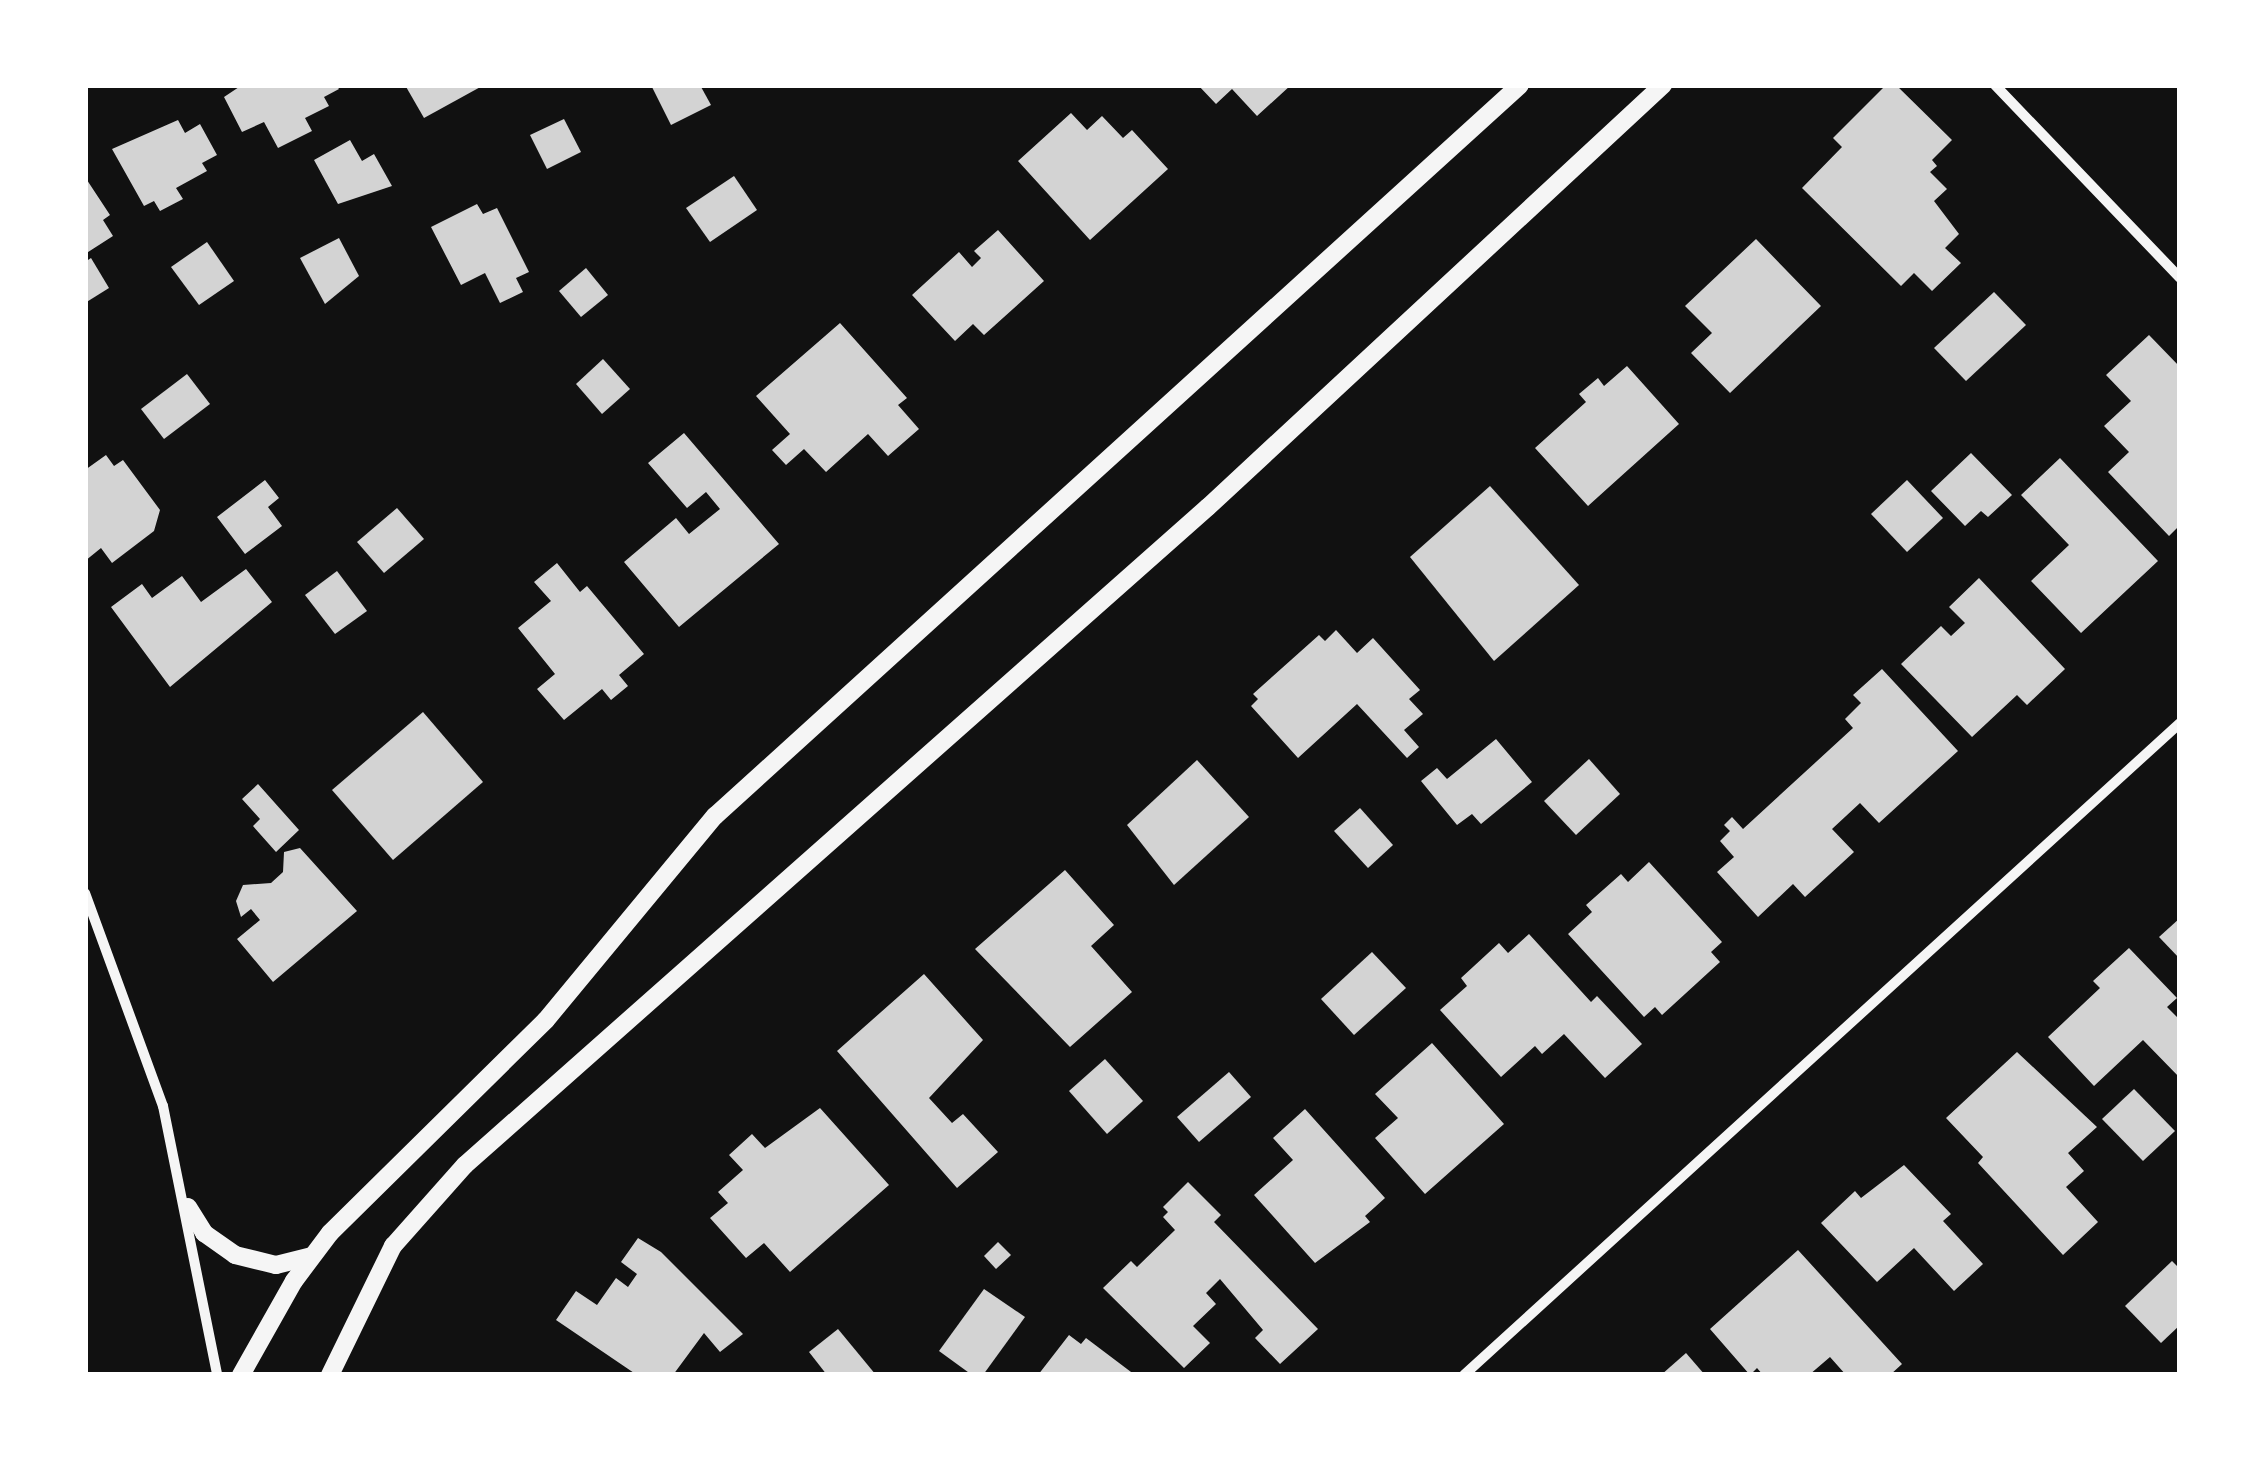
<!DOCTYPE html>
<html>
<head>
<meta charset="utf-8">
<style>
  body { margin:0 }
  #map { position:relative; width:2265px; height:1460px; overflow:hidden; background:#111; font-family:"Varela Round",sans-serif }
  div>[style] { position:absolute }
  [style*='--x'] { left:calc(var(--x)*1px); top:calc(var(--y)*1px); width:calc(var(--w)*1px); rotate:calc(var(--a)*1deg) }
  .building>* { inset:0; background:#d3d3d3 }
  .minor>* { height:10px; margin:-5px; padding:0 5px; transform-origin:5px; border-radius:5px; background:#f5f5f5 }
  .tertiary>* { height:18px; margin:-9px; padding:0 9px; transform-origin:9px; border-radius:9px; background:#f5f5f5 }
  span { translate:-50% -50%; white-space:nowrap; text-align:center; line-height:1.15; -webkit-text-stroke:8px #fff; paint-order:stroke }
  .frame { position:absolute; inset:0; border:88px solid #fff; pointer-events:none }
</style>
</head>
<body>
<div id="map">
  <div class="building">
    <div style="clip-path:polygon(242px 85px,336px 85px,339px 89px,324px 97px,329px 106px,305px 118px,312px 131px,278px 148px,264px 122px,242px 132px,224px 97px)"></div>
    <div style="clip-path:polygon(405px 85px,484px 85px,424px 118px)"></div>
    <div style="clip-path:polygon(651px 85px,700px 85px,711px 105px,671px 125px)"></div>
    <div style="clip-path:polygon(1198px 85px,1291px 85px,1257px 116px,1232px 89px,1216px 104px)"></div>
    <div style="clip-path:polygon(1886px 85px,1896px 85px,1952px 140px,1932px 160px,1937px 166px,1930px 172px,1947px 189px,1934px 201px,1959px 234px,1945px 248px,1961px 263px,1932px 291px,1914px 273px,1901px 286px,1802px 188px,1842px 147px,1833px 138px)"></div>
    <div style="clip-path:polygon(1071px 113px,1087px 130px,1102px 116px,1123px 138px,1132px 130px,1168px 169px,1090px 240px,1018px 161px)"></div>
    <div style="clip-path:polygon(564px 119px,581px 152px,547px 169px,530px 135px)"></div>
    <div style="clip-path:polygon(178px 120px,185px 133px,200px 124px,217px 155px,202px 163px,207px 171px,176px 188px,183px 199px,160px 211px,154px 201px,144px 206px,112px 149px)"></div>
    <div style="clip-path:polygon(350px 140px,362px 161px,374px 154px,392px 186px,338px 204px,314px 160px)"></div>
    <div style="clip-path:polygon(734px 176px,757px 210px,710px 242px,686px 208px)"></div>
    <div style="clip-path:polygon(85px 177px,110px 215px,103px 220px,113px 236px,85px 254px)"></div>
    <div style="clip-path:polygon(477px 204px,483px 214px,497px 208px,529px 272px,516px 278px,523px 292px,500px 303px,485px 273px,461px 285px,431px 227px)"></div>
    <div style="clip-path:polygon(998px 230px,1044px 281px,984px 335px,973px 324px,955px 341px,912px 295px,959px 252px,972px 267px,981px 258px,974px 251px)"></div>
    <div style="clip-path:polygon(339px 238px,359px 276px,325px 304px,300px 258px)"></div>
    <div style="clip-path:polygon(1756px 239px,1821px 306px,1730px 393px,1691px 353px,1712px 333px,1685px 306px)"></div>
    <div style="clip-path:polygon(207px 242px,234px 281px,199px 305px,171px 267px)"></div>
    <div style="clip-path:polygon(91px 258px,109px 288px,85px 303px,85px 262px)"></div>
    <div style="clip-path:polygon(586px 268px,608px 295px,581px 317px,559px 291px)"></div>
    <div style="clip-path:polygon(1994px 292px,2026px 325px,1966px 381px,1934px 348px)"></div>
    <div style="clip-path:polygon(840px 323px,907px 398px,898px 405px,919px 429px,888px 456px,868px 434px,826px 472px,804px 449px,786px 465px,772px 450px,790px 434px,756px 396px)"></div>
    <div style="clip-path:polygon(2149px 335px,2180px 367px,2180px 525px,2169px 536px,2108px 472px,2129px 452px,2104px 426px,2131px 401px,2106px 375px)"></div>
    <div style="clip-path:polygon(603px 359px,630px 389px,602px 414px,576px 384px)"></div>
    <div style="clip-path:polygon(1627px 366px,1679px 424px,1588px 506px,1535px 448px,1586px 402px,1579px 394px,1598px 378px,1604px 386px)"></div>
    <div style="clip-path:polygon(187px 374px,210px 404px,164px 439px,141px 409px)"></div>
    <div style="clip-path:polygon(684px 433px,779px 544px,679px 627px,624px 562px,676px 518px,689px 534px,720px 509px,706px 492px,687px 508px,648px 463px)"></div>
    <div style="clip-path:polygon(1971px 453px,2012px 495px,1988px 517px,1981px 511px,1965px 526px,1931px 491px)"></div>
    <div style="clip-path:polygon(106px 455px,114px 466px,123px 460px,160px 510px,154px 531px,112px 563px,101px 548px,85px 561px,85px 470px)"></div>
    <div style="clip-path:polygon(2060px 458px,2158px 561px,2081px 633px,2031px 581px,2069px 545px,2021px 495px)"></div>
    <div style="clip-path:polygon(265px 480px,279px 498px,268px 507px,282px 526px,245px 554px,217px 517px)"></div>
    <div style="clip-path:polygon(1907px 480px,1943px 518px,1907px 552px,1871px 514px)"></div>
    <div style="clip-path:polygon(1490px 486px,1579px 585px,1494px 661px,1410px 557px)"></div>
    <div style="clip-path:polygon(397px 508px,424px 539px,384px 573px,357px 542px)"></div>
    <div style="clip-path:polygon(557px 563px,580px 592px,587px 586px,644px 654px,619px 675px,628px 686px,611px 700px,602px 689px,564px 720px,537px 689px,555px 674px,518px 628px,551px 601px,534px 582px)"></div>
    <div style="clip-path:polygon(246px 569px,272px 602px,170px 687px,111px 607px,142px 584px,152px 598px,182px 576px,201px 602px)"></div>
    <div style="clip-path:polygon(337px 571px,367px 611px,335px 634px,305px 595px)"></div>
    <div style="clip-path:polygon(1979px 578px,2065px 669px,2027px 705px,2017px 695px,1972px 737px,1901px 664px,1941px 626px,1951px 636px,1965px 623px,1949px 607px)"></div>
    <div style="clip-path:polygon(1336px 630px,1357px 653px,1373px 638px,1420px 690px,1409px 699px,1423px 714px,1404px 730px,1419px 747px,1407px 758px,1357px 704px,1298px 758px,1251px 706px,1258px 699px,1253px 694px,1319px 635px,1325px 641px)"></div>
    <div style="clip-path:polygon(1882px 669px,1958px 751px,1879px 823px,1860px 803px,1832px 829px,1854px 852px,1805px 897px,1793px 884px,1758px 917px,1717px 872px,1734px 857px,1720px 841px,1730px 831px,1724px 825px,1732px 817px,1743px 829px,1853px 728px,1845px 719px,1861px 703px,1853px 695px)"></div>
    <div style="clip-path:polygon(423px 712px,483px 782px,393px 860px,332px 790px)"></div>
    <div style="clip-path:polygon(1496px 739px,1532px 782px,1481px 824px,1472px 814px,1457px 825px,1421px 781px,1437px 768px,1447px 779px)"></div>
    <div style="clip-path:polygon(1589px 759px,1620px 794px,1576px 835px,1544px 801px)"></div>
    <div style="clip-path:polygon(1197px 760px,1249px 817px,1174px 885px,1127px 825px)"></div>
    <div style="clip-path:polygon(258px 784px,299px 830px,276px 852px,253px 826px,260px 819px,242px 799px)"></div>
    <div style="clip-path:polygon(1360px 808px,1393px 845px,1368px 868px,1334px 831px)"></div>
    <div style="clip-path:polygon(300px 848px,357px 911px,273px 982px,237px 939px,260px 920px,251px 909px,241px 917px,236px 901px,243px 885px,271px 883px,283px 872px,284px 852px)"></div>
    <div style="clip-path:polygon(1649px 862px,1722px 942px,1711px 952px,1720px 962px,1662px 1015px,1655px 1007px,1644px 1017px,1568px 934px,1592px 912px,1586px 905px,1621px 874px,1628px 882px)"></div>
    <div style="clip-path:polygon(1065px 870px,1114px 925px,1091px 946px,1132px 992px,1070px 1047px,975px 949px)"></div>
    <div style="clip-path:polygon(2180px 918px,2180px 959px,2159px 937px)"></div>
    <div style="clip-path:polygon(1529px 934px,1591px 1002px,1597px 996px,1642px 1044px,1605px 1078px,1564px 1034px,1542px 1054px,1535px 1046px,1501px 1077px,1440px 1010px,1467px 986px,1461px 978px,1499px 943px,1508px 953px)"></div>
    <div style="clip-path:polygon(2129px 948px,2177px 998px,2167px 1007px,2180px 1020px,2180px 1078px,2143px 1040px,2094px 1086px,2048px 1037px,2100px 988px,2093px 981px)"></div>
    <div style="clip-path:polygon(1372px 952px,1406px 988px,1354px 1035px,1321px 999px)"></div>
    <div style="clip-path:polygon(924px 974px,983px 1040px,929px 1098px,952px 1123px,963px 1114px,998px 1152px,957px 1188px,837px 1051px)"></div>
    <div style="clip-path:polygon(1432px 1043px,1504px 1124px,1425px 1194px,1375px 1138px,1398px 1118px,1375px 1094px)"></div>
    <div style="clip-path:polygon(2017px 1052px,2097px 1127px,2068px 1153px,2084px 1171px,2066px 1187px,2098px 1222px,2063px 1255px,1978px 1163px,1983px 1157px,1946px 1118px)"></div>
    <div style="clip-path:polygon(1105px 1059px,1143px 1101px,1107px 1134px,1069px 1091px)"></div>
    <div style="clip-path:polygon(1229px 1072px,1251px 1097px,1199px 1142px,1177px 1117px)"></div>
    <div style="clip-path:polygon(2134px 1089px,2175px 1131px,2143px 1161px,2102px 1119px)"></div>
    <div style="clip-path:polygon(820px 1108px,889px 1185px,790px 1272px,764px 1243px,746px 1258px,710px 1218px,728px 1203px,718px 1192px,743px 1170px,729px 1155px,752px 1134px,765px 1148px)"></div>
    <div style="clip-path:polygon(1305px 1109px,1385px 1198px,1365px 1216px,1370px 1222px,1315px 1263px,1254px 1195px,1293px 1160px,1273px 1138px)"></div>
    <div style="clip-path:polygon(1904px 1165px,1951px 1214px,1943px 1221px,1983px 1264px,1954px 1291px,1914px 1248px,1877px 1282px,1821px 1223px,1855px 1191px,1861px 1198px)"></div>
    <div style="clip-path:polygon(1188px 1182px,1221px 1215px,1214px 1222px,1318px 1329px,1280px 1364px,1255px 1338px,1263px 1330px,1220px 1279px,1206px 1293px,1216px 1304px,1193px 1326px,1210px 1343px,1184px 1368px,1103px 1288px,1131px 1261px,1137px 1267px,1175px 1230px,1163px 1217px,1168px 1212px,1163px 1207px)"></div>
    <div style="clip-path:polygon(638px 1238px,661px 1252px,743px 1334px,720px 1352px,704px 1333px,673px 1375px,637px 1375px,556px 1320px,576px 1291px,597px 1305px,616px 1278px,628px 1287px,637px 1274px,621px 1262px)"></div>
    <div style="clip-path:polygon(998px 1242px,1011px 1255px,996px 1269px,984px 1256px)"></div>
    <div style="clip-path:polygon(1798px 1250px,1902px 1364px,1890px 1375px,1846px 1375px,1830px 1357px,1809px 1375px,1763px 1375px,1757px 1368px,1750px 1375px,1710px 1329px)"></div>
    <div style="clip-path:polygon(2172px 1261px,2180px 1269px,2180px 1325px,2161px 1343px,2125px 1306px)"></div>
    <div style="clip-path:polygon(984px 1289px,1025px 1317px,983px 1375px,972px 1375px,939px 1351px)"></div>
    <div style="clip-path:polygon(838px 1329px,876px 1375px,827px 1375px,809px 1352px)"></div>
    <div style="clip-path:polygon(1069px 1335px,1081px 1344px,1086px 1338px,1135px 1375px,1038px 1375px)"></div>
    <div style="clip-path:polygon(1686px 1353px,1705px 1375px,1661px 1375px)"></div>
  </div>
  <div class="minor">
    <div style="--x:1995;--y:85;--w:267;--a:46.2"></div>
    <div style="--x:85;--y:893;--w:227;--a:69.9"></div>
    <div style="--x:163;--y:1106;--w:274;--a:78.6"></div>
    <div style="--x:1464;--y:1375;--w:968;--a:-42.32"></div>
  </div>
  <div class="tertiary">
    <div style="--x:188;--y:1207;--w:31;--a:58"></div>
    <div style="--x:204;--y:1233;--w:38;--a:35"></div>
    <div style="--x:235;--y:1255;--w:42;--a:13.7"></div>
    <div style="--x:276;--y:1265;--w:36;--a:-14"></div>
    <div style="--x:241;--y:1375;--w:108;--a:-60.6"></div>
    <div style="--x:294;--y:1281;--w:60;--a:-53.1"></div>
    <div style="--x:330;--y:1233;--w:303;--a:-44.6"></div>
    <div style="--x:546;--y:1020;--w:265;--a:-50.4"></div>
    <div style="--x:715;--y:816;--w:1087;--a:-42.24"></div>
    <div style="--x:330;--y:1375;--w:144;--a:-64"></div>
    <div style="--x:393;--y:1246;--w:108;--a:-48.4"></div>
    <div style="--x:465;--y:1165;--w:992;--a:-41.53"></div>
    <div style="--x:1208;--y:507;--w:621;--a:-42.85"></div>
  </div>
  <div class="frame"></div>
</div>
</body>
</html>
